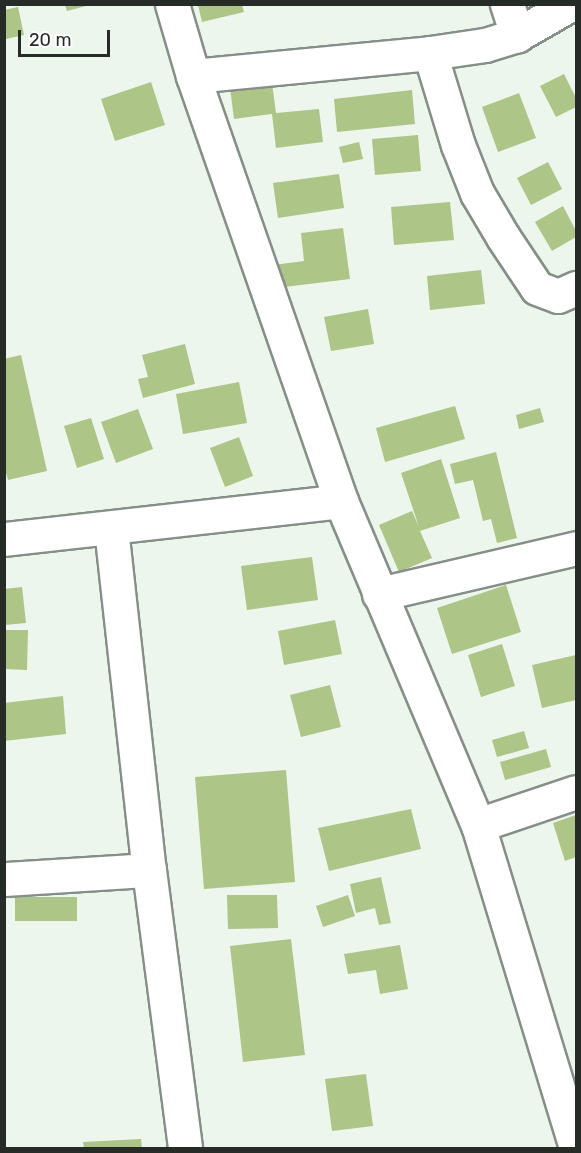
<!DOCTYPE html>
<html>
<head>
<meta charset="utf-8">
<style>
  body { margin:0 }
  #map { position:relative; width:581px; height:1153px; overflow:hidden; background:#ecf6ed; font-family:Rubik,sans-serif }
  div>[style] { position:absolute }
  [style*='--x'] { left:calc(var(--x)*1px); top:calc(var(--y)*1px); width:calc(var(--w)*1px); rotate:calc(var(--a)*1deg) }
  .building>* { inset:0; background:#adc586 }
  .roads { filter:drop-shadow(2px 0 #868f87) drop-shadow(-2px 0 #868f87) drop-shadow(0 2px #868f87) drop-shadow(0 -2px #868f87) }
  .minor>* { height:33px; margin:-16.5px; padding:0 16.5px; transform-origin:16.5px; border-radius:16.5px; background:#fff }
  span { translate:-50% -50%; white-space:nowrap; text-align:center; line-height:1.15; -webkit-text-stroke:5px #fff; paint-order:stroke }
  .frame { position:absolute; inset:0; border:6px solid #272b28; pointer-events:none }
  .scale { position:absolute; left:18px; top:30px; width:92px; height:27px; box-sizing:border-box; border:3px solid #272b28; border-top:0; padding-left:8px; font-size:18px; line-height:21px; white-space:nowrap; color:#272b28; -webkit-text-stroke:4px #fff; paint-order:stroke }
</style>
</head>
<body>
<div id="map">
  <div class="building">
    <div style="clip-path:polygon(65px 5px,90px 5px,67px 11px)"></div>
    <div style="clip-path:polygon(198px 5px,242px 5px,244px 12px,202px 22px)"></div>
    <div style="clip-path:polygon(18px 7px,24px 35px,6px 39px,4px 10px)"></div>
    <div style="clip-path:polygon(564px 74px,576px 98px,576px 107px,556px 117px,540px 86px)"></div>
    <div style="clip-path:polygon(151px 82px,165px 125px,115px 141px,101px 99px)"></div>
    <div style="clip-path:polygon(272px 83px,276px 113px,319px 109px,323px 142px,276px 148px,272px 114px,234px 119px,230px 88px)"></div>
    <div style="clip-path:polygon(412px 90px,415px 124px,337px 132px,334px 99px)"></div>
    <div style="clip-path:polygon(519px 93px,536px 138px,498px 152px,482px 107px)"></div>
    <div style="clip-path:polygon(418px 135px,421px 171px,375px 175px,372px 139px)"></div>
    <div style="clip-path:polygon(359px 142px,363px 159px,343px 163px,339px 147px)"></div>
    <div style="clip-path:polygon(548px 162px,562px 189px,531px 205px,517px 178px)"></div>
    <div style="clip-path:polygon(339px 174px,344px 208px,278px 218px,273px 183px)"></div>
    <div style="clip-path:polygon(450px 202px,454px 240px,394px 245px,391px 207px)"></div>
    <div style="clip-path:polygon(563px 206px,576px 231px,576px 237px,552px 251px,535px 222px)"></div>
    <div style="clip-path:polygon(343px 228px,350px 279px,276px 288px,273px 265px,304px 261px,301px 233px)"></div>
    <div style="clip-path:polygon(481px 270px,485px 304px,430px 310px,427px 276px)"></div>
    <div style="clip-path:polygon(368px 309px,374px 344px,331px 351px,324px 317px)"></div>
    <div style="clip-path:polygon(185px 344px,195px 384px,143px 398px,138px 379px,148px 377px,142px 355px)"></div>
    <div style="clip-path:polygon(21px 355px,47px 471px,8px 480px,4px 465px,4px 359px)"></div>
    <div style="clip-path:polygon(239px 382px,247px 423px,183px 434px,176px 394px)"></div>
    <div style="clip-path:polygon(455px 406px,465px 439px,385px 462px,376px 428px)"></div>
    <div style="clip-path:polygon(540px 408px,544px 422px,519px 429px,516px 415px)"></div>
    <div style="clip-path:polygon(138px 409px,153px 449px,116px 463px,101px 422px)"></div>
    <div style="clip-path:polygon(91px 418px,104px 459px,77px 468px,64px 426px)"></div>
    <div style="clip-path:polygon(239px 437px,253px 476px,225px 487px,210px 448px)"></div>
    <div style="clip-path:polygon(496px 452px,517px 538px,497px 543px,491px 519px,483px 521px,473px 480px,455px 484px,450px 464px)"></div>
    <div style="clip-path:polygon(441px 459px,460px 518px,420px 531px,432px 558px,399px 572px,379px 525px,412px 511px,419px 527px,401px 473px)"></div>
    <div style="clip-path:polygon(312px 557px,318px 600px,247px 610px,241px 566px)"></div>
    <div style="clip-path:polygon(506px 585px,521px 632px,452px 654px,437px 608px)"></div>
    <div style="clip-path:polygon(22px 587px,26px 623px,4px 625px,4px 589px)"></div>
    <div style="clip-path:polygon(335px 620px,342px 654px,284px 665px,278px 631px)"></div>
    <div style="clip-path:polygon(4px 630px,28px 630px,27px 670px,4px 669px)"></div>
    <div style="clip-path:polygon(502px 644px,515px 686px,481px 697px,468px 655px)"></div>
    <div style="clip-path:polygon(576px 655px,576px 700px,542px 708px,532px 665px)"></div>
    <div style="clip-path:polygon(330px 685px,341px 727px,301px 737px,290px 695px)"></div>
    <div style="clip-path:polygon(63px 696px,66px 734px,4px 741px,4px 703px)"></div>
    <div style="clip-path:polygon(524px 731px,529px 748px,497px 757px,492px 740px)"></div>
    <div style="clip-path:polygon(546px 749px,551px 767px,505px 780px,500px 762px)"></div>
    <div style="clip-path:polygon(286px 770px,295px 882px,204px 889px,195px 777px)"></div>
    <div style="clip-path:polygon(411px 809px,421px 849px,329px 871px,318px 828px)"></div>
    <div style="clip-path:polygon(576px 815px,576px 857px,565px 861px,553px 823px)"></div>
    <div style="clip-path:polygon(381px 877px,391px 923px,379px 925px,375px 908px,356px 913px,350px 884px)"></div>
    <div style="clip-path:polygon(227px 895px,277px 895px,278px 928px,228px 929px)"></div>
    <div style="clip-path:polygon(348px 895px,355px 916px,323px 927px,316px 906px)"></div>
    <div style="clip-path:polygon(15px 897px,77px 897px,77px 921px,15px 921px)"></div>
    <div style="clip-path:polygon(291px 939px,305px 1055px,243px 1062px,230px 946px)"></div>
    <div style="clip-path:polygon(400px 945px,408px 989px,380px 994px,376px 970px,348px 974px,344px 954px)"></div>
    <div style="clip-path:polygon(366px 1074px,373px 1126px,332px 1131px,325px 1079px)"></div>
    <div style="clip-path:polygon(141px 1139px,142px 1148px,84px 1148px,83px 1142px)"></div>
  </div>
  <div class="roads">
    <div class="minor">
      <div style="--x:172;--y:4;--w:75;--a:73.7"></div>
      <div style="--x:193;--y:76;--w:450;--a:70.8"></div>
      <div style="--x:341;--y:501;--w:352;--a:67.1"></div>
      <div style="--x:478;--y:825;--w:338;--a:73.1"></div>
      <div style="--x:507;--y:4;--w:33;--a:72"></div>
      <div style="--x:430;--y:53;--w:96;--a:73.1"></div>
      <div style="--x:458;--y:145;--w:52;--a:68.4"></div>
      <div style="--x:477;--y:193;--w:51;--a:59.4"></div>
      <div style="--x:503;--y:237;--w:61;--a:56.3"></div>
      <div style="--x:537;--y:288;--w:22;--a:21"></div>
      <div style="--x:558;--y:296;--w:20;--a:-24"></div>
      <div style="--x:193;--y:76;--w:238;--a:-5.5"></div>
      <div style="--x:430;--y:53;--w:56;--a:-8.3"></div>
      <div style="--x:485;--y:45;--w:34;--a:-17"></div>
      <div style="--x:517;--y:35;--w:62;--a:-29.9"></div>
      <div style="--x:111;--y:528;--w:344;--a:83.7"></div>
      <div style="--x:149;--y:870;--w:280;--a:82.6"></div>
      <div style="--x:4;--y:539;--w:339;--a:-6.4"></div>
      <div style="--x:379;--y:594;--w:202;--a:-13.1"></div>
      <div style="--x:478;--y:825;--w:103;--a:-18.6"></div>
      <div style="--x:4;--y:879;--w:145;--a:-3.6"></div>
    </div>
  </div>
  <div class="frame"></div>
  <div class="scale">20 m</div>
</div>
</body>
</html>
